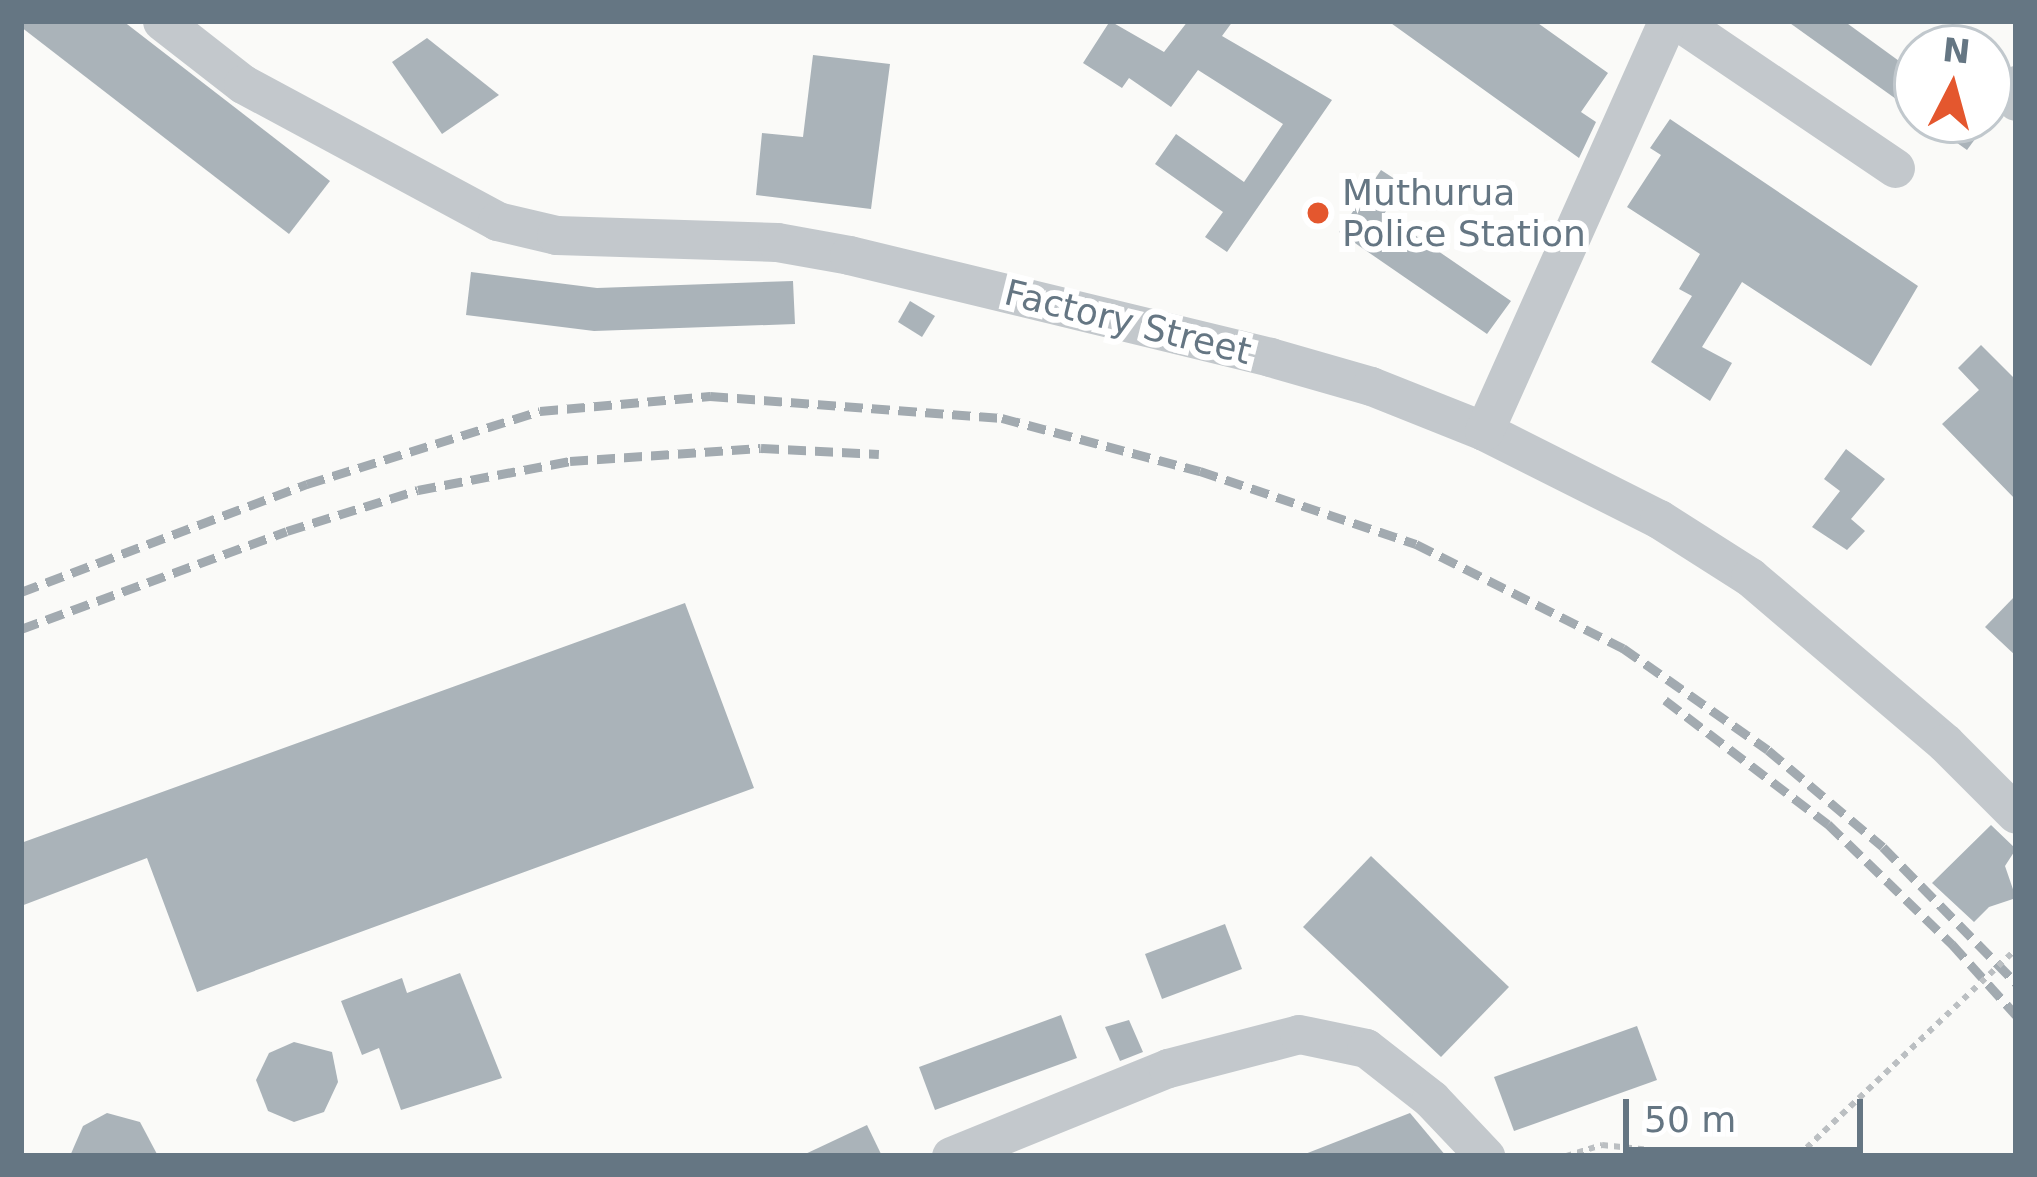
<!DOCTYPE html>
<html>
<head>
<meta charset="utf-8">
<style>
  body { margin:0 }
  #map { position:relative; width:2037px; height:1177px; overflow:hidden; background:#fafaf8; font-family:"DejaVu Sans",sans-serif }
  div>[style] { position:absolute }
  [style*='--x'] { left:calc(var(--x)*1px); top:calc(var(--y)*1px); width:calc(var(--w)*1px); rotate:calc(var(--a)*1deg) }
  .building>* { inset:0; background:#aab3b9 }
  .path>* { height:6px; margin-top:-3px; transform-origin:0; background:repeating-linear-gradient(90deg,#bbbfc2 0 6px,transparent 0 12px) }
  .minor>* { height:39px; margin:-19.5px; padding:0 19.5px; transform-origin:19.5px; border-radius:19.5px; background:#c3c8cc }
  .rail>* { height:9px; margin-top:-4.5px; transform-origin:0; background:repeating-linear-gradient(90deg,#a2aab0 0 18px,transparent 0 27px) }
  .path-bridge>* { height:6px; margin-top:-3px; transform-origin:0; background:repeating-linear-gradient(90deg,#bbbfc2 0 6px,transparent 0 12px) }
  .dots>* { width:33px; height:33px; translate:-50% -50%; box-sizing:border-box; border:6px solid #fff; border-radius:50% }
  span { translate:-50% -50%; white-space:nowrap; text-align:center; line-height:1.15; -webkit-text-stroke:12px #fff; paint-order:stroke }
  .poi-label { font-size:36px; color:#657683 }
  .left { translate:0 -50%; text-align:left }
  .street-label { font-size:36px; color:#657683 }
  .frame { position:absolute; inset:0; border:24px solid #657683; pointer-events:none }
  .north { position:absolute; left:1893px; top:24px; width:120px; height:120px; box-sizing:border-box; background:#fff; border:3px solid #c1c8cd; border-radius:50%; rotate:6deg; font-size:33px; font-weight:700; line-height:48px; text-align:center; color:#657683 }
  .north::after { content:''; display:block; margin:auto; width:42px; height:54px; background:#e4572e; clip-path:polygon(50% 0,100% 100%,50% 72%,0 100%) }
  .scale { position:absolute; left:1623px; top:1099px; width:240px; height:54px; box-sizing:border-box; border:6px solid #657683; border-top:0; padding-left:15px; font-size:36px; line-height:42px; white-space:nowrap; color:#657683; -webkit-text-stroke:9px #fff; paint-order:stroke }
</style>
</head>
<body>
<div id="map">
  <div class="building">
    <div style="clip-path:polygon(21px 21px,123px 21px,330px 181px,289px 234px,21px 27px)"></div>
    <div style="clip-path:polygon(1110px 21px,1164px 52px,1188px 21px,1233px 21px,1222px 36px,1332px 100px,1227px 252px,1205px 237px,1223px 212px,1155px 164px,1176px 134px,1244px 182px,1283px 124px,1198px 70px,1171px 107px,1129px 78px,1122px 88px,1083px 63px)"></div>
    <div style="clip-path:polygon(1388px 21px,1535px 21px,1608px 73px,1581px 112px,1596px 122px,1579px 158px)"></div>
    <div style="clip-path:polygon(1787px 21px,1844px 21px,1917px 74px,1917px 114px)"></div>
    <div style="clip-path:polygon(427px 38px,499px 95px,442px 134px,392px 62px)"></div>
    <div style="clip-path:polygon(813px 55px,890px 64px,871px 209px,756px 195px,762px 133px,803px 137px)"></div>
    <div style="clip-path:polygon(1670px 119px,1918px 286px,1871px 366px,1742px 282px,1702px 347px,1732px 363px,1710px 401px,1651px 362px,1692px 296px,1679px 289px,1700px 254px,1627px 207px,1661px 155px,1650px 148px)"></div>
    <div style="clip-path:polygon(1925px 120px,1989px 120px,1967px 150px)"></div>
    <div style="clip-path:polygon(1381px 170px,1404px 185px,1384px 214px,1511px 301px,1487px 334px,1339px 232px)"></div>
    <div style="clip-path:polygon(471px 272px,597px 288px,793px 281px,795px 324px,594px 331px,466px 315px)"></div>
    <div style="clip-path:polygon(910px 301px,935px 316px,922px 337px,898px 322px)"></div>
    <div style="clip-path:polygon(1981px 345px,2016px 380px,2016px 500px,1942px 424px,1979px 390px,1958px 368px)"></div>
    <div style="clip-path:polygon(1846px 449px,1885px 479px,1851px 519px,1865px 531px,1847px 550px,1812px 527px,1840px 491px,1824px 479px)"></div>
    <div style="clip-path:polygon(2016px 595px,2016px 656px,1985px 627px)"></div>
    <div style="clip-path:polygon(685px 603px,754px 788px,197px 992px,147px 858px,21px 906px,21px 843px)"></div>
    <div style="clip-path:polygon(1991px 825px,2016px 849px,2005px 866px,2016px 898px,1989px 907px,1974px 922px,1932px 883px)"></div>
    <div style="clip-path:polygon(1371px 856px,1509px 987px,1441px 1057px,1303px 927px)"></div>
    <div style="clip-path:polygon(1225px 924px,1242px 969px,1162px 999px,1145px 954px)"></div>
    <div style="clip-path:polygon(460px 973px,502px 1078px,401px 1110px,379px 1048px,362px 1055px,341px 1001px,402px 978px,407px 993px)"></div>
    <div style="clip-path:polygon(1061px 1015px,1077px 1058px,935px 1110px,919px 1067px)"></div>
    <div style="clip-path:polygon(1129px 1020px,1143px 1052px,1120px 1061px,1105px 1027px)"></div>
    <div style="clip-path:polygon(1637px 1026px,1657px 1080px,1514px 1131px,1494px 1077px)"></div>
    <div style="clip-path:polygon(294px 1042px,332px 1052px,338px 1082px,324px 1112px,294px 1122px,268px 1111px,256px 1080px,269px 1053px)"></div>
    <div style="clip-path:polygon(107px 1113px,140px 1122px,158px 1156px,70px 1156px,83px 1126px)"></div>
    <div style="clip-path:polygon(1410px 1113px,1446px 1156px,1306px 1156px,1305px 1154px)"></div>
    <div style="clip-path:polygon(867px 1125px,882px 1156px,801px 1156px)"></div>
  </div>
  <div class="path">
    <div style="--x:1566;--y:1156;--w:38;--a:-17"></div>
    <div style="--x:1602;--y:1145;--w:107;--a:5.9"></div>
  </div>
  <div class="minor">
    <div style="--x:162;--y:21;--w:103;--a:37.9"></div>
    <div style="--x:243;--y:84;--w:289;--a:28.3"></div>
    <div style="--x:497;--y:221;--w:61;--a:13.3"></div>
    <div style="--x:556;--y:235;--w:221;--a:1.8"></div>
    <div style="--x:777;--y:242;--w:73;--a:10.2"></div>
    <div style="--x:849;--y:255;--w:433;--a:13.6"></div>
    <div style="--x:1270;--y:357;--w:105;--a:16"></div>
    <div style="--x:1371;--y:386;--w:122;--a:21.7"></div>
    <div style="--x:1484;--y:431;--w:196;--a:26.7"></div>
    <div style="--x:1659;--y:519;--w:108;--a:32.5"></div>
    <div style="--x:1750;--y:577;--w:256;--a:40.4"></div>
    <div style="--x:1945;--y:743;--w:100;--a:45"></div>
    <div style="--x:1678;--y:21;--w:262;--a:34.1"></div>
    <div style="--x:2016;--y:85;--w:16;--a:90"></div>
    <div style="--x:1484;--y:431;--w:449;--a:-65.9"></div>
    <div style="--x:951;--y:1156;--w:234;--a:-22.1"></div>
    <div style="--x:1168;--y:1068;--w:135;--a:-14.5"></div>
    <div style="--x:1299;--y:1034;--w:68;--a:11.8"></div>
    <div style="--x:1366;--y:1048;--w:83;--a:38.1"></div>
    <div style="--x:1431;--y:1099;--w:79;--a:46.5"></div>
  </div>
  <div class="rail">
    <div style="--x:21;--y:592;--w:306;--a:-20.7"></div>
    <div style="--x:307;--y:484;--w:244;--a:-17.4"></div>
    <div style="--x:540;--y:411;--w:171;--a:-5"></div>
    <div style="--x:710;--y:396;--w:293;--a:4.3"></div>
    <div style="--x:1002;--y:418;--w:205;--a:15"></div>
    <div style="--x:1200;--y:471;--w:228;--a:18.7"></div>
    <div style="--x:1416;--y:544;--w:232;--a:26.7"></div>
    <div style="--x:1623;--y:648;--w:177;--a:35.1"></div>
    <div style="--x:1768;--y:750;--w:150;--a:40.1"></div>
    <div style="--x:1883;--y:847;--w:190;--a:45.6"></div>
    <div style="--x:21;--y:629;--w:283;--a:-20.2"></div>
    <div style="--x:287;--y:531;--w:137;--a:-17.4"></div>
    <div style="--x:418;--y:490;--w:155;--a:-10.8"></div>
    <div style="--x:570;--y:461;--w:191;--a:-3.9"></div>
    <div style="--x:761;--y:448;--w:118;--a:2.9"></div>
    <div style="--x:1665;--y:700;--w:205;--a:37.3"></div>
    <div style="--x:1828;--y:824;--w:173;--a:44.1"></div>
    <div style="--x:1952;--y:944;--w:96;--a:48"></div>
  </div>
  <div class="path-bridge">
    <div style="--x:1798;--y:1156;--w:301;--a:-43.5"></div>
  </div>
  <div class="dots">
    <div style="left:1318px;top:213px;background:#e4572e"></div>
  </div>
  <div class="poi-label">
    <span class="left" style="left:1342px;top:213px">Muthurua<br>Police Station</span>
  </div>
  <div class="street-label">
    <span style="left:1128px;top:322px;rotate:14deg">Factory Street</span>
  </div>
  <div class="frame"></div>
  <div class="north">N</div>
  <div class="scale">50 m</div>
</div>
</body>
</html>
